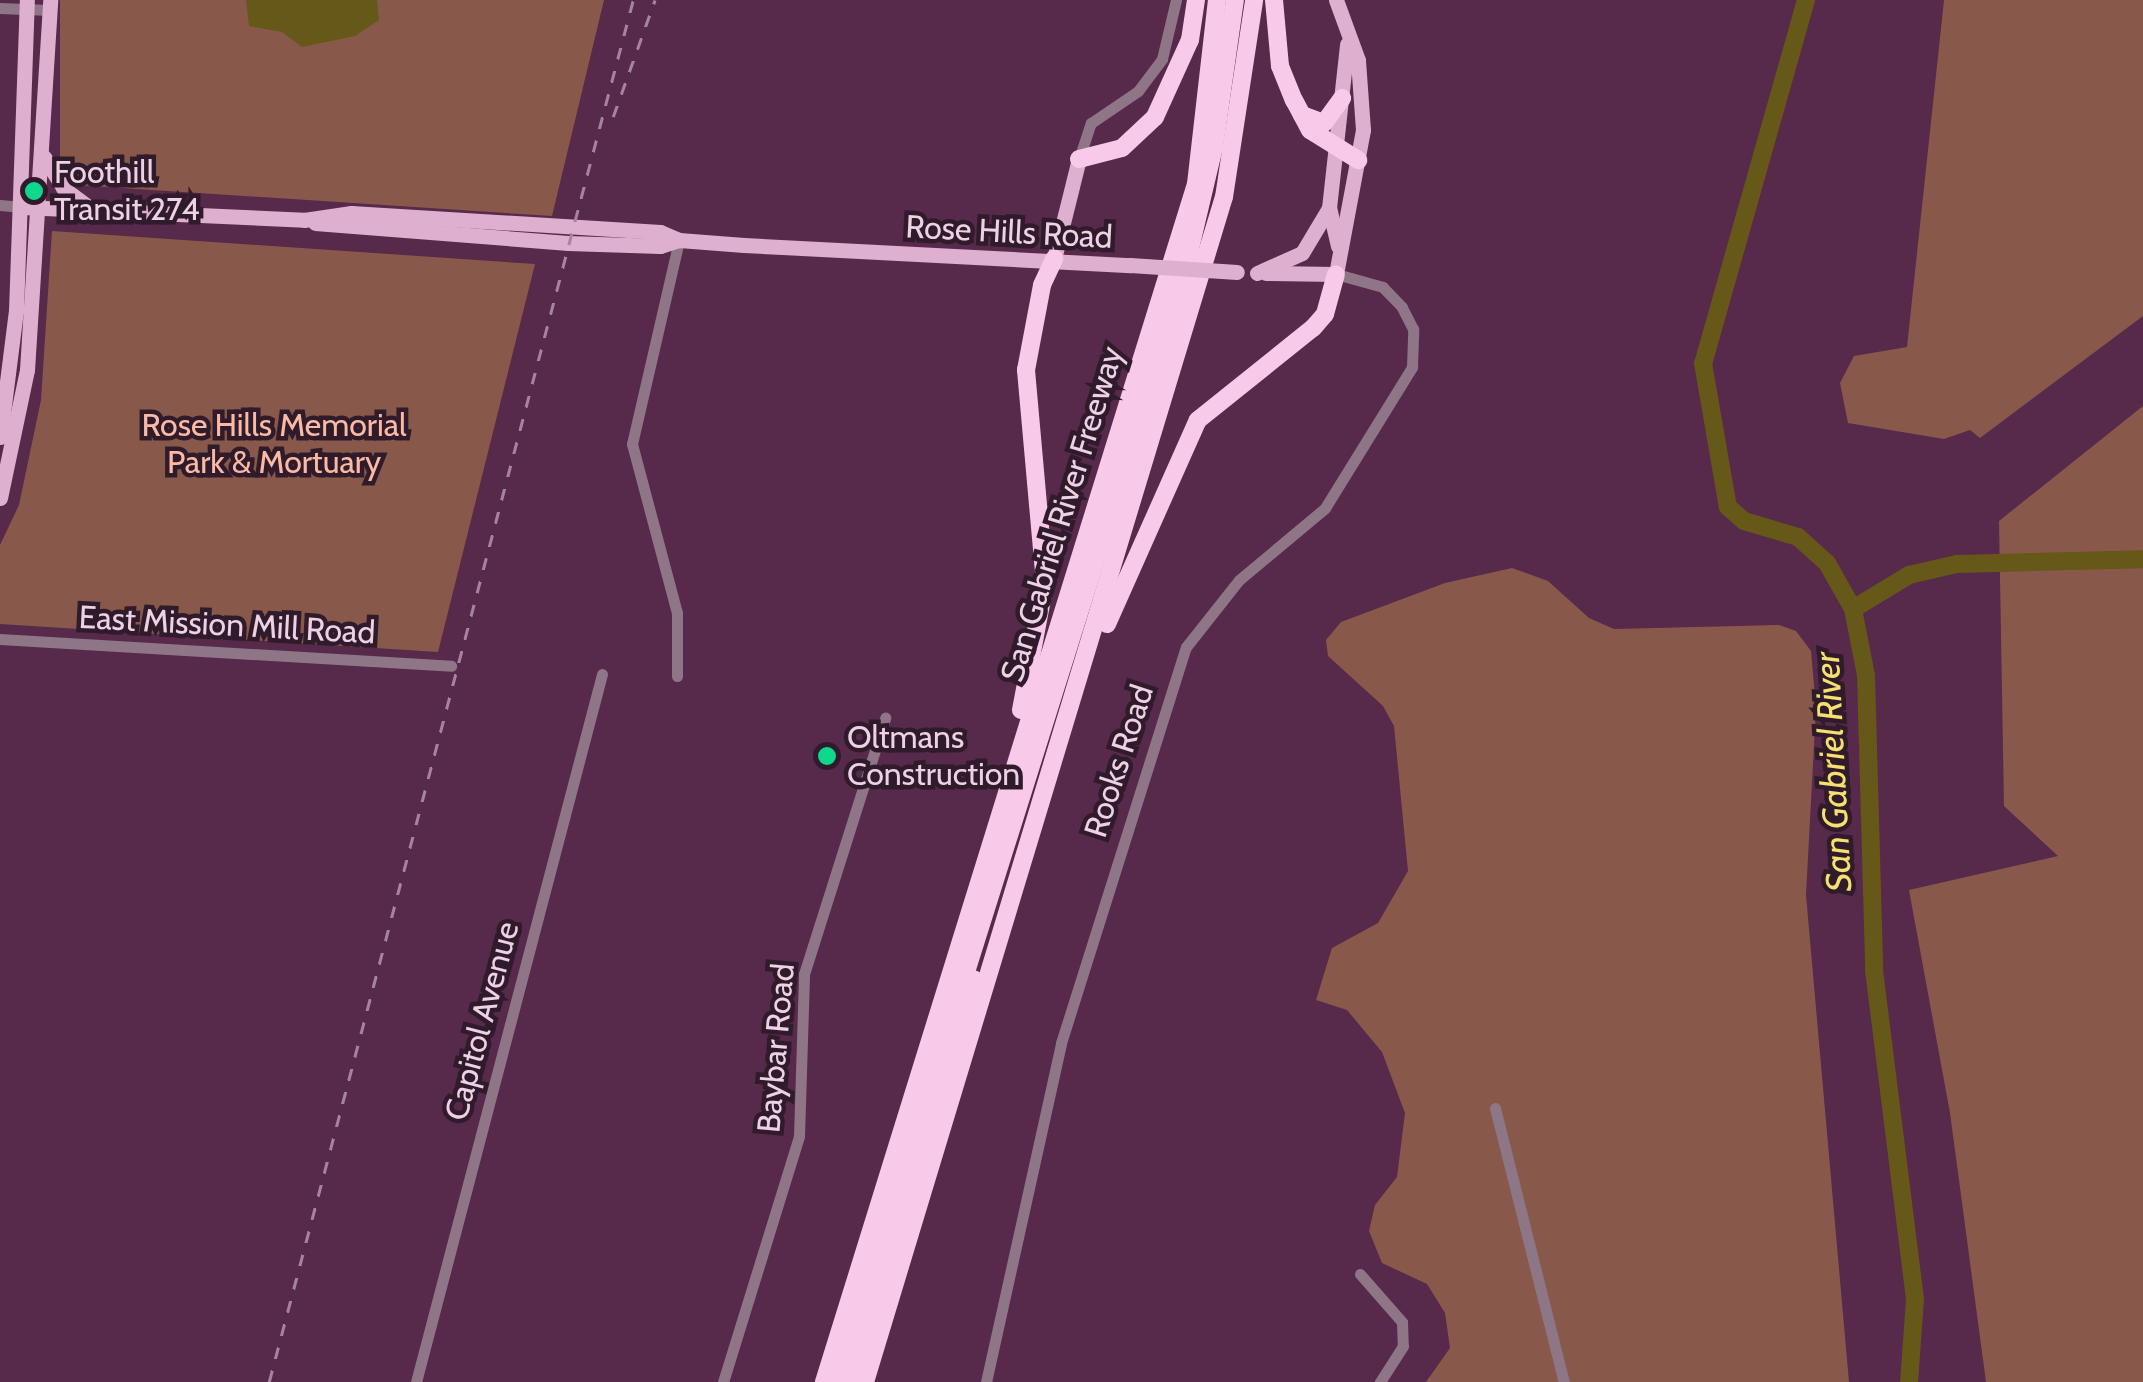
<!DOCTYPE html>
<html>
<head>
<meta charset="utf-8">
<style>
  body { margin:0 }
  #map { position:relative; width:2143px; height:1382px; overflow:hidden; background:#57294a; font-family:Cabin,sans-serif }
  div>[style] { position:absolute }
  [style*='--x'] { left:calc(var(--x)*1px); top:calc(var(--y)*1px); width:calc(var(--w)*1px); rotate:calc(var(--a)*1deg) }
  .green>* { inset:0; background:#88594a }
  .water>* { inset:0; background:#655818 }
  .river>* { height:18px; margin:-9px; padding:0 9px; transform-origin:9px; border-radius:9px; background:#655818 }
  .minor>* { height:11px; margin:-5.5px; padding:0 5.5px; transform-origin:5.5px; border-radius:5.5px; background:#8e7686 }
  .major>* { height:15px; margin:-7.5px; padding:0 7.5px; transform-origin:7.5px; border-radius:7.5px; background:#dfafd0 }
  .highway>* { height:18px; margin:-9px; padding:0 9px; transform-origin:9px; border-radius:9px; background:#f8c9e9 }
  .rail>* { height:2.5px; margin-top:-1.25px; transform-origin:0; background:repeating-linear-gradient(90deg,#a8839d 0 12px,transparent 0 24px) }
  .major-bridge>* { height:15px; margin:-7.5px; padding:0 7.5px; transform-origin:7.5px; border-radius:7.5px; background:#dfafd0 }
  .dots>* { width:28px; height:28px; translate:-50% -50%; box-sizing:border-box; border:5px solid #301b2a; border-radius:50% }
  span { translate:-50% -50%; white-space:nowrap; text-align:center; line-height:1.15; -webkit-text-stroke:9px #301b2a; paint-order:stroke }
  .poi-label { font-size:32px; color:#eed1e4 }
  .left { translate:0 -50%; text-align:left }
  .street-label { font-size:32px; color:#eed1e4 }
  .park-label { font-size:32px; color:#fabaa5 }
  .water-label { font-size:35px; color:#f6e070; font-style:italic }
</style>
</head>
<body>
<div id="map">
  <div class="green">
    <div style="clip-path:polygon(60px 0,604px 0,552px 216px,60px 184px)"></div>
    <div style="clip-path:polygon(1944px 0,2143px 0,2143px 316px,1980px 438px,1970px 430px,1944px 439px,1848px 423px,1840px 383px,1854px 356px,1907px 347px)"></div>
    <div style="clip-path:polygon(52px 231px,535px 264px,438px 652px,0 624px,0 545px,19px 505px,41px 400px)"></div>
    <div style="clip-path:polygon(2143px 406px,2143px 1382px,1986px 1382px,1950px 1113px,1909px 890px,2058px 856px,2004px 806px,1999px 521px)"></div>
    <div style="clip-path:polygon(1512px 568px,1548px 581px,1589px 618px,1614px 629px,1779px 625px,1796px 631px,1811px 651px,1816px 708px,1806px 895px,1849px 1382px,1426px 1382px,1450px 1348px,1445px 1313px,1427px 1284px,1382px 1263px,1369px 1231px,1375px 1205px,1397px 1177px,1405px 1113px,1382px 1052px,1347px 1010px,1316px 1000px,1332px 948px,1378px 923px,1408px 871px,1394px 726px,1383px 706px,1328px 656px,1326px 640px,1341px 622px,1445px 583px)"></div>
  </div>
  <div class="water">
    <div style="clip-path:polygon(246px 0,377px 0,379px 20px,355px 36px,302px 47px,282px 32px,249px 26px)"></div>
  </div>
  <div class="river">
    <div style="--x:1806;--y:0;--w:377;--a:105.8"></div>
    <div style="--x:1703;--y:363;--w:146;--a:80.2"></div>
    <div style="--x:1728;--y:507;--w:21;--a:41"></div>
    <div style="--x:1744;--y:521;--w:56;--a:16.5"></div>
    <div style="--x:1798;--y:537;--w:39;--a:42"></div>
    <div style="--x:1827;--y:563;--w:53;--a:60.5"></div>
    <div style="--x:1853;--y:609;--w:67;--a:78.9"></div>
    <div style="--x:1866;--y:675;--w:295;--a:88.4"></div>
    <div style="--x:1874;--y:970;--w:332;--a:82.9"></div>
    <div style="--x:1915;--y:1299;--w:83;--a:94.1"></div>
    <div style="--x:1853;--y:609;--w:66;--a:-31.3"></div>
    <div style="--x:1909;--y:575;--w:49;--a:-12.9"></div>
    <div style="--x:1957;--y:564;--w:186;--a:-1.5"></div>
  </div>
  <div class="minor">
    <div style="--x:0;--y:8;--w:49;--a:2.3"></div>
    <div style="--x:1079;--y:159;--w:38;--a:-72"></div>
    <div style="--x:1091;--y:123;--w:57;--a:-34.2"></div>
    <div style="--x:1138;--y:91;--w:40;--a:-53"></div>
    <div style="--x:1162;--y:59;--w:61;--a:-76.7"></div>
    <div style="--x:0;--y:205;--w:22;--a:5"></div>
    <div style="--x:0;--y:639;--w:452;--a:3.4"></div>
    <div style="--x:677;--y:676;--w:63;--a:-90"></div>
    <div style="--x:677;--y:613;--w:175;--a:-104.9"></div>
    <div style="--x:632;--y:444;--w:209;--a:-77"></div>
    <div style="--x:1495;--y:1108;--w:283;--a:75.9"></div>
    <div style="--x:1360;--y:1274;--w:64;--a:48.8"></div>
    <div style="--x:1402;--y:1322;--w:24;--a:88"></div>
    <div style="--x:1403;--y:1346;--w:43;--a:122.6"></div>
    <div style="--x:416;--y:1382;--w:732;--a:-75.28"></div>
    <div style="--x:723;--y:1382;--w:257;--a:-72.8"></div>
    <div style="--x:799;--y:1136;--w:162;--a:-88.2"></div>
    <div style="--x:804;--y:974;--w:269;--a:-72.4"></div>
    <div style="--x:986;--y:1382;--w:347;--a:-77.5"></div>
    <div style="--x:1061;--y:1043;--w:415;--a:-72.5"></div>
    <div style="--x:1186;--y:647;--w:85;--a:-51.7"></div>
    <div style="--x:1239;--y:580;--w:112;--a:-39.9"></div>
    <div style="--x:1325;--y:508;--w:166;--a:-58.3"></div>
    <div style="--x:1412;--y:367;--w:38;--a:-88"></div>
    <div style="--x:1413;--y:329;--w:25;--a:-117"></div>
    <div style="--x:1402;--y:307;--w:28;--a:-134"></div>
    <div style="--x:1383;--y:287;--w:49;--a:-164.5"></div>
  </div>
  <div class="major">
    <div style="--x:44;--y:157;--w:36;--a:58"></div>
    <div style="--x:63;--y:188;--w:44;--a:36.6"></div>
    <div style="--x:22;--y:207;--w:282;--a:2.6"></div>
    <div style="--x:304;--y:220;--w:48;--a:-8.5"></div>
    <div style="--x:351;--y:213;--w:310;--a:3.5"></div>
    <div style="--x:660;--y:232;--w:21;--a:23"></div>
    <div style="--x:679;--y:240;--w:65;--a:4.4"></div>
    <div style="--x:744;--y:245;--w:387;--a:3"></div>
    <div style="--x:315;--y:223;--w:254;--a:4.5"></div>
    <div style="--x:568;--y:243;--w:92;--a:1.9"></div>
    <div style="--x:660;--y:246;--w:20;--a:-18"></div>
    <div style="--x:1338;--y:246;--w:39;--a:-103"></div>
    <div style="--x:1329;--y:208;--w:165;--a:-83.7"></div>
    <div style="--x:1054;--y:259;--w:103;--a:-76"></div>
    <div style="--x:1257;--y:273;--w:49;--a:-24"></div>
    <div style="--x:1302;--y:253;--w:52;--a:-59"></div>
    <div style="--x:1266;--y:273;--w:70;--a:0.8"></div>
    <div style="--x:1336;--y:274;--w:147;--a:-79.4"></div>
    <div style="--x:1363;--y:130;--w:70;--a:-94.1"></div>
    <div style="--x:1358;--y:60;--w:64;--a:-110.1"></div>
    <div style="--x:0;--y:437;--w:127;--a:-82.8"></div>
    <div style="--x:16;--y:311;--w:311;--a:-88"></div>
    <div style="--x:0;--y:498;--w:131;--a:-78.1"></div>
    <div style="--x:27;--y:370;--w:371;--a:-86.4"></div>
  </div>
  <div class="highway">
    <div style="--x:1274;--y:0;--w:66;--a:84.8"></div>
    <div style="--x:1280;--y:66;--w:37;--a:68"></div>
    <div style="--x:1294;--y:100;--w:34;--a:62"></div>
    <div style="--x:1310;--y:130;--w:57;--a:32"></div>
    <div style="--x:1302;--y:115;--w:23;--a:20"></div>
    <div style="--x:1324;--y:123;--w:31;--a:-54"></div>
    <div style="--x:1079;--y:159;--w:44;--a:-14.3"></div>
    <div style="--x:1122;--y:148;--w:45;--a:-43.2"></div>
    <div style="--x:1155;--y:117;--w:85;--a:-65.6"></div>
    <div style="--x:1190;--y:40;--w:40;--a:-81.5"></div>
    <div style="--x:1107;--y:624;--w:223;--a:-66"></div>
    <div style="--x:1198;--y:420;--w:147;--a:-38.7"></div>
    <div style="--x:1313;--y:328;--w:18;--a:-49"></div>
    <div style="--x:1325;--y:314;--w:41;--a:-74.6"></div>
    <div style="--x:1021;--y:710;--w:129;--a:-79.3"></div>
    <div style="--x:1045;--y:583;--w:214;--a:-95.1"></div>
    <div style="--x:1026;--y:370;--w:86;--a:-79.3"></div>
    <div style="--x:1042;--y:285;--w:29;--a:-65"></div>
    <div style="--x:824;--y:1382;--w:1254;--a:-72.75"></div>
    <div style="--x:1196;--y:184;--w:185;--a:-83.5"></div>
    <div style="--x:837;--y:1382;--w:1140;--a:-72.53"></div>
    <div style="--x:1179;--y:295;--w:152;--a:-76.7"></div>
    <div style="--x:1214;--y:147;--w:148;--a:-81.9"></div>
    <div style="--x:851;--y:1382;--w:421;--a:-72.9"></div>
    <div style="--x:865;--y:1382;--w:1238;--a:-73.15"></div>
    <div style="--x:1224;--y:197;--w:199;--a:-81.3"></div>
  </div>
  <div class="rail">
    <div style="--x:613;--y:117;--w:124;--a:-70.3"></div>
    <div style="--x:269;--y:1382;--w:1429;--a:-75.24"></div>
  </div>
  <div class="major-bridge">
    <div style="--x:1130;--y:265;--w:107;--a:3.7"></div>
  </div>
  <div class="dots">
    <div style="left:34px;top:191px;background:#0ed98a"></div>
    <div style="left:827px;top:756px;background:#0ed98a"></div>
  </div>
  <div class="poi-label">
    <span class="left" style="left:54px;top:191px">Foothill<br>Transit 274</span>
    <span class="left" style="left:847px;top:756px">Oltmans<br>Construction</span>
  </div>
  <div class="street-label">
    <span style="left:1009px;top:232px;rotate:3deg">Rose Hills Road</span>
    <span style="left:1062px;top:514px;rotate:-73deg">San Gabriel River Freeway</span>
    <span style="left:227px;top:625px;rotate:3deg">East Mission Mill Road</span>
    <span style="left:1119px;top:761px;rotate:-72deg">Rooks Road</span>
    <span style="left:482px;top:1021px;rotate:-75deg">Capitol Avenue</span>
    <span style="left:776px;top:1048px;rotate:-85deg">Baybar Road</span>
  </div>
  <div class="park-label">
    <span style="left:274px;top:444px">Rose Hills Memorial<br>Park &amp; Mortuary</span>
  </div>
  <div class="water-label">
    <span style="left:1833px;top:772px;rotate:-93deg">San Gabriel River</span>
  </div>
</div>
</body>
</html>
